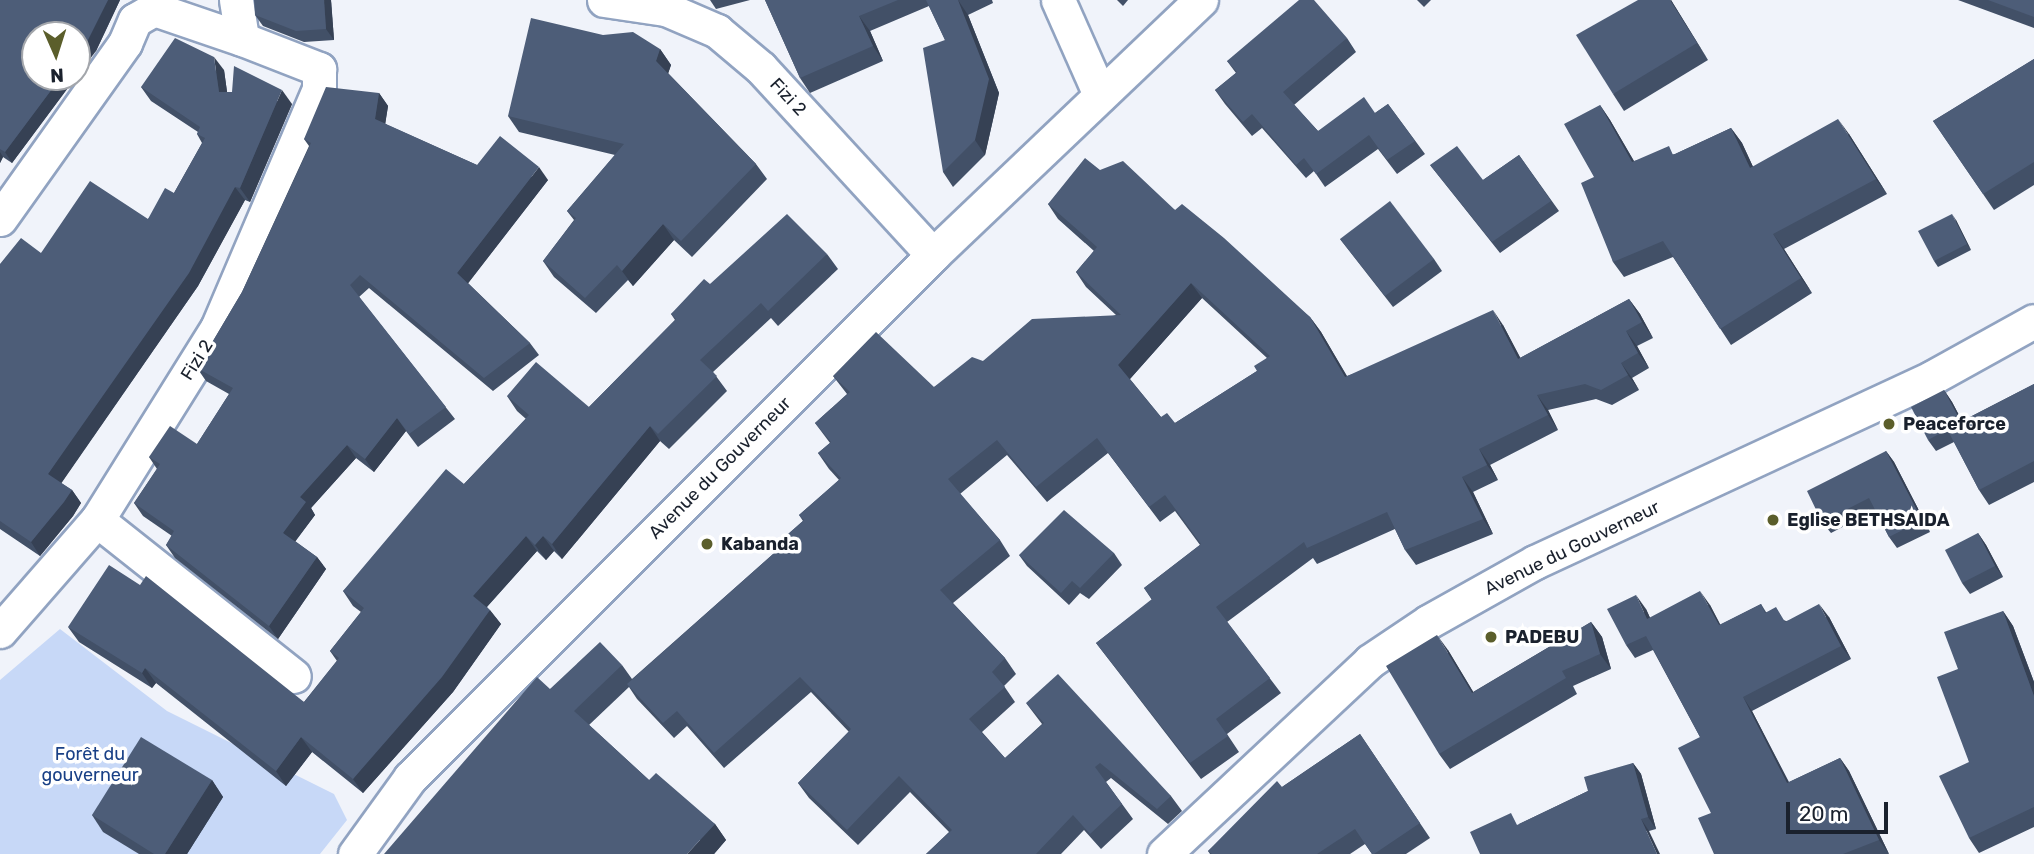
<!DOCTYPE html>
<html>
<head>
<meta charset="utf-8">
<style>
  body { margin:0 }
  #map { position:relative; width:2034px; height:854px; overflow:hidden; background:#f0f3fa; font-family:Rubik,sans-serif }
  div>[style] { position:absolute }
  [style*='--x'] { left:calc(var(--x)*1px); top:calc(var(--y)*1px); width:calc(var(--w)*1px); rotate:calc(var(--a)*1deg) }
  .green>* { inset:0; background:#c7d8f7 }
  .roads { filter:drop-shadow(2px 0 #91a3c1) drop-shadow(-2px 0 #91a3c1) drop-shadow(0 2px #91a3c1) drop-shadow(0 -2px #91a3c1) }
  .minor>* { height:33px; margin:-16.5px; padding:0 16.5px; transform-origin:16.5px; border-radius:16.5px; background:#fff }
  .wall>* { inset:0; background:#425067 }
  .shaded-wall>* { inset:0; background:#364154 }
  .building>* { inset:0; background:#4d5d78 }
  .dots>* { width:19px; height:19px; translate:-50% -50%; box-sizing:border-box; border:4px solid #fff; border-radius:50% }
  span { translate:-50% -50%; white-space:nowrap; text-align:center; line-height:1.15; -webkit-text-stroke:7px #fff; paint-order:stroke }
  .street-label { font-size:18px; color:#1a212d }
  .poi-label { font-size:18px; color:#1a212d; font-weight:700 }
  .left { translate:0 -50%; text-align:left }
  .park-label { font-size:18px; color:#194086 }
  .north { position:absolute; left:21px; top:21px; width:70px; height:70px; box-sizing:border-box; background:#fff; border:2px solid #a3a6ab; border-radius:50%; rotate:177deg; font-size:19px; font-weight:700; line-height:28px; text-align:center; color:#1a212d }
  .north::after { content:''; display:block; margin:auto; width:24px; height:32px; background:#5b5e2b; clip-path:polygon(50% 0,100% 100%,50% 72%,0 100%) }
  .scale { position:absolute; left:1786px; top:802px; width:102px; height:32px; box-sizing:border-box; border:4px solid #1a212d; border-top:0; padding-left:9px; font-size:21px; line-height:24px; white-space:nowrap; color:#1a212d; -webkit-text-stroke:5px #fff; paint-order:stroke }
</style>
</head>
<body>
<div id="map">
  <div class="green">
    <div style="clip-path:polygon(60px 629px,167px 711px,334px 794px,347px 820px,320px 854px,0 854px,0 680px)"></div>
  </div>
  <div class="roads">
    <div class="minor">
      <div style="--x:236;--y:0;--w:39;--a:81"></div>
      <div style="--x:242;--y:39;--w:83;--a:21.3"></div>
      <div style="--x:319;--y:69;--w:20;--a:90"></div>
      <div style="--x:319;--y:89;--w:260;--a:113.1"></div>
      <div style="--x:217;--y:328;--w:226;--a:122"></div>
      <div style="--x:97;--y:520;--w:251;--a:38.4"></div>
      <div style="--x:604;--y:0;--w:63;--a:8.3"></div>
      <div style="--x:666;--y:9;--w:56;--a:23.3"></div>
      <div style="--x:717;--y:31;--w:57;--a:40.1"></div>
      <div style="--x:761;--y:68;--w:254;--a:47.4"></div>
      <div style="--x:1058;--y:0;--w:104;--a:66.1"></div>
      <div style="--x:0;--y:219;--w:216;--a:-54.6"></div>
      <div style="--x:125;--y:43;--w:25;--a:-67"></div>
      <div style="--x:135;--y:20;--w:22;--a:-30"></div>
      <div style="--x:154;--y:9;--w:93;--a:18.8"></div>
      <div style="--x:0;--y:631;--w:147;--a:-48.9"></div>
      <div style="--x:355;--y:854;--w:94;--a:-54.1"></div>
      <div style="--x:410;--y:778;--w:740;--a:-45"></div>
      <div style="--x:933;--y:255;--w:370;--a:-43.6"></div>
      <div style="--x:1164;--y:854;--w:282;--a:-43.1"></div>
      <div style="--x:1370;--y:661;--w:70;--a:-33.9"></div>
      <div style="--x:1428;--y:622;--w:123;--a:-29.3"></div>
      <div style="--x:1535;--y:562;--w:439;--a:-24.9"></div>
      <div style="--x:1933;--y:377;--w:115;--a:-29"></div>
    </div>
  </div>
  <div class="wall">
    <div style="clip-path:polygon(0 0,120px 0,96px 51px,35px 77px,76px 77px,12px 163px,3px 157px,0 163px)"></div>
    <div style="clip-path:polygon(331px 0,334px 40px,304px 42px,263px 26px,255px 15px)"></div>
    <div style="clip-path:polygon(710px 0,750px 0,716px 9px)"></div>
    <div style="clip-path:polygon(765px 0,992px 0,993px 3px,968px 15px,999px 93px,985px 155px,953px 187px,943px 172px,945px 40px,929px 6px,870px 31px,883px 61px,810px 93px,800px 78px)"></div>
    <div style="clip-path:polygon(1117px 0,1128px 0,1123px 6px)"></div>
    <div style="clip-path:polygon(1417px 0,1431px 0,1424px 7px)"></div>
    <div style="clip-path:polygon(1671px 0,1708px 60px,1624px 111px,1613px 94px)"></div>
    <div style="clip-path:polygon(1958px 0,2034px 0,2034px 28px)"></div>
    <div style="clip-path:polygon(1347px 38px,1356px 52px,1294px 105px,1318px 131px,1375px 113px,1388px 104px,1425px 154px,1397px 174px,1378px 149px,1325px 187px,1314px 171px,1306px 178px,1262px 128px,1252px 136px,1225px 104px,1215px 90px,1236px 73px,1227px 61px)"></div>
    <div style="clip-path:polygon(660px 49px,671px 65px,668px 73px,756px 164px,767px 179px,692px 257px,674px 240px,633px 286px,628px 280px,596px 313px,554px 277px,543px 261px,574px 220px,567px 211px,615px 155px,519px 132px,508px 116px)"></div>
    <div style="clip-path:polygon(2034px 59px,2034px 185px,1994px 210px,1933px 121px)"></div>
    <div style="clip-path:polygon(224px 70px,227px 92px,292px 104px,250px 202px,245px 200px,198px 286px,61px 483px,72px 490px,81px 503px,73px 516px,40px 556px,0 529px,0 264px,41px 253px,148px 219px,174px 193px,202px 143px,197px 134px,198px 132px,151px 101px,141px 87px)"></div>
    <div style="clip-path:polygon(379px 93px,388px 106px,385px 124px,477px 165px,548px 180px,468px 283px,530px 343px,539px 355px,493px 391px,369px 288px,359px 297px,455px 419px,418px 447px,406px 431px,374px 472px,356px 458px,311px 508px,315px 515px,295px 541px,317px 557px,326px 569px,278px 639px,175px 558px,166px 545px,172px 536px,143px 516px,134px 503px,157px 469px,149px 457px,197px 444px,229px 394px,206px 381px,197px 368px,242px 292px,309px 146px,304px 139px)"></div>
    <div style="clip-path:polygon(1600px 105px,1610px 120px,1634px 161px,1675px 154px,1731px 128px,1742px 143px,1753px 167px,1849px 134px,1887px 194px,1784px 249px,1812px 293px,1731px 345px,1673px 257px,1624px 277px,1613px 262px,1594px 177px)"></div>
    <div style="clip-path:polygon(1519px 155px,1559px 211px,1500px 253px,1430px 165px,1483px 180px)"></div>
    <div style="clip-path:polygon(evenodd,1100px 170px,1175px 210px,1310px 317px,1321px 332px,1347px 376px,1503px 325px,1520px 358px,1629px 299px,1640px 314px,1653px 338px,1637px 346px,1649px 368px,1632px 378px,1639px 390px,1612px 405px,1596px 399px,1548px 410px,1558px 430px,1490px 465px,1498px 480px,1473px 492px,1493px 534px,1416px 565px,1405px 550px,1395px 529px,1317px 564px,1313px 558px,1227px 622px,1281px 693px,1227px 734px,1239px 752px,1201px 779px,1096px 643px,1152px 600px,1144px 588px,1200px 545px,1175px 511px,1160px 522px,1108px 453px,1047px 502px,1007px 455px,960px 494px,1000px 540px,1010px 556px,953px 603px,1005px 658px,1016px 674px,1004px 686px,1015px 702px,982px 732px,1005px 758px,1042px 724px,1026px 703px,1171px 796px,1182px 811px,1168px 824px,1111px 778px,1106px 782px,1133px 819px,1101px 849px,1084px 830px,1061px 854px,926px 854px,949px 832px,910px 792px,858px 845px,809px 798px,798px 783px,849px 732px,811px 692px,724px 768px,687px 726px,674px 738px,637px 699px,629px 687px,589px 725px,649px 780px,715px 824px,726px 840px,714px 854px,550px 689px,622px 665px,632px 679px,790px 539px,787px 535px,803px 521px,799px 515px,839px 480px,829px 469px,818px 453px,830px 443px,815px 423px,847px 394px,833px 376px,934px 387px,983px 361px,1116px 315px,1086px 287px,1076px 272px,1094px 251px,1058px 219px,1048px 204px,1100px 170px,1202px 298px,1267px 358px,1257px 371px,1175px 423px,1161px 417px,1130px 379px,1202px 298px)"></div>
    <div style="clip-path:polygon(1956px 220px,1971px 250px,1938px 267px,1934px 261px)"></div>
    <div style="clip-path:polygon(1340px 239px,1434px 259px,1442px 271px,1393px 307px)"></div>
    <div style="clip-path:polygon(827px 254px,838px 269px,778px 326px,771px 318px,713px 372px,727px 391px,669px 449px,660px 441px,562px 559px,554px 551px,546px 560px,537px 551px,487px 607px,501px 624px,453px 692px,363px 793px,312px 752px,286px 786px,156px 683px,152px 688px,79px 642px,68px 627px,304px 702px,337px 661px,330px 651px,361px 612px,353px 606px,343px 591px,464px 484px,526px 419px,517px 411px,507px 396px,589px 407px,675px 320px,671px 314px,710px 284px)"></div>
    <div style="clip-path:polygon(2034px 384px,2034px 482px,1989px 505px,1979px 490px,1954px 442px,1936px 451px,1928px 440px,1944px 390px,1952px 402px,1962px 421px)"></div>
    <div style="clip-path:polygon(1886px 451px,1894px 462px,1930px 532px,1897px 548px,1889px 537px,1875px 510px,1831px 533px,1822px 522px)"></div>
    <div style="clip-path:polygon(1978px 533px,1986px 545px,2003px 577px,1970px 594px,1962px 583px)"></div>
    <div style="clip-path:polygon(1114px 553px,1122px 565px,1089px 599px,1080px 593px,1069px 605px,1027px 566px,1019px 555px)"></div>
    <div style="clip-path:polygon(1761px 604px,1766px 612px,1786px 621px,1829px 617px,1851px 659px,1752px 711px,1789px 782px,1840px 758px,1849px 771px,1889px 854px,1714px 854px,1711px 813px,1700px 737px,1653px 650px,1635px 658px,1626px 645px,1646px 609px,1650px 618px,1710px 605px,1720px 625px)"></div>
    <div style="clip-path:polygon(2003px 611px,2013px 626px,2034px 682px,2034px 827px,1979px 853px,1969px 838px,1969px 762px,1958px 669px)"></div>
    <div style="clip-path:polygon(1591px 622px,1602px 637px,1611px 669px,1573px 686px,1577px 694px,1450px 769px,1439px 754px,1448px 650px,1473px 692px)"></div>
    <div style="clip-path:polygon(1360px 734px,1430px 838px,1406px 854px,1372px 854px,1365px 844px,1350px 854px,1210px 854px,1208px 851px,1282px 787px)"></div>
    <div style="clip-path:polygon(1633px 763px,1641px 774px,1656px 829px,1649px 831px,1519px 824px,1588px 791px)"></div>
    <div style="clip-path:polygon(212px 780px,223px 797px,187px 854px,139px 854px,103px 832px,92px 815px)"></div>
  </div>
  <div class="shaded-wall">
    <div style="clip-path:polygon(108px 0,120px 0,96px 51px,77px 76px,77px 55px)"></div>
    <div style="clip-path:polygon(324px 0,331px 0,334px 40px,326px 29px)"></div>
    <div style="clip-path:polygon(958px 0,968px 15px,999px 93px,985px 155px,975px 140px)"></div>
    <div style="clip-path:polygon(1670px 0,1671px 0,1708px 60px,1697px 43px)"></div>
    <div style="clip-path:polygon(859px 16px,870px 31px,883px 61px,873px 46px)"></div>
    <div style="clip-path:polygon(660px 49px,671px 65px,667px 77px,656px 61px)"></div>
    <div style="clip-path:polygon(214px 57px,224px 70px,229px 106px,219px 92px)"></div>
    <div style="clip-path:polygon(61px 77px,76px 77px,12px 163px,5px 152px)"></div>
    <div style="clip-path:polygon(282px 90px,292px 104px,250px 202px,240px 188px)"></div>
    <div style="clip-path:polygon(379px 93px,388px 106px,384px 132px,375px 119px)"></div>
    <div style="clip-path:polygon(1600px 105px,1610px 120px,1643px 177px,1632px 162px)"></div>
    <div style="clip-path:polygon(1838px 119px,1849px 134px,1887px 194px,1876px 179px)"></div>
    <div style="clip-path:polygon(1731px 128px,1742px 143px,1761px 184px,1750px 168px)"></div>
    <div style="clip-path:polygon(0 152px,3px 157px,0 163px)"></div>
    <div style="clip-path:polygon(539px 167px,548px 180px,466px 286px,457px 273px)"></div>
    <div style="clip-path:polygon(235px 187px,245px 200px,198px 286px,58px 488px,48px 474px)"></div>
    <div style="clip-path:polygon(1952px 214px,1956px 220px,1971px 250px,1967px 244px)"></div>
    <div style="clip-path:polygon(663px 224px,674px 240px,633px 286px,622px 271px)"></div>
    <div style="clip-path:polygon(1773px 234px,1784px 249px,1812px 293px,1801px 278px)"></div>
    <div style="clip-path:polygon(1191px 283px,1202px 298px,1129px 380px,1118px 365px)"></div>
    <div style="clip-path:polygon(1629px 299px,1640px 314px,1653px 338px,1642px 322px)"></div>
    <div style="clip-path:polygon(1493px 310px,1503px 325px,1529px 374px,1518px 359px)"></div>
    <div style="clip-path:polygon(1310px 317px,1321px 332px,1356px 392px,1345px 377px)"></div>
    <div style="clip-path:polygon(1626px 331px,1637px 346px,1649px 368px,1638px 353px)"></div>
    <div style="clip-path:polygon(1621px 363px,1632px 378px,1639px 390px,1628px 375px)"></div>
    <div style="clip-path:polygon(1944px 390px,1952px 402px,1969px 434px,1961px 423px)"></div>
    <div style="clip-path:polygon(1537px 395px,1548px 410px,1558px 430px,1548px 415px)"></div>
    <div style="clip-path:polygon(397px 418px,406px 431px,374px 472px,365px 459px)"></div>
    <div style="clip-path:polygon(650px 426px,660px 441px,562px 559px,552px 544px)"></div>
    <div style="clip-path:polygon(347px 445px,356px 458px,311px 508px,315px 515px,292px 546px,283px 533px,300px 497px)"></div>
    <div style="clip-path:polygon(1479px 449px,1490px 465px,1498px 480px,1487px 465px)"></div>
    <div style="clip-path:polygon(1886px 451px,1894px 462px,1930px 532px,1922px 520px)"></div>
    <div style="clip-path:polygon(1462px 477px,1473px 492px,1493px 534px,1483px 519px)"></div>
    <div style="clip-path:polygon(72px 490px,81px 503px,73px 516px,40px 556px,31px 542px)"></div>
    <div style="clip-path:polygon(1978px 533px,1986px 545px,2003px 577px,1995px 566px)"></div>
    <div style="clip-path:polygon(526px 536px,537px 551px,483px 611px,473px 596px)"></div>
    <div style="clip-path:polygon(543px 536px,554px 551px,546px 560px,535px 545px)"></div>
    <div style="clip-path:polygon(317px 557px,326px 569px,278px 639px,269px 626px)"></div>
    <div style="clip-path:polygon(1700px 591px,1710px 605px,1728px 639px,1719px 625px)"></div>
    <div style="clip-path:polygon(1636px 595px,1646px 609px,1657px 633px,1647px 619px)"></div>
    <div style="clip-path:polygon(1819px 604px,1829px 617px,1851px 659px,1841px 646px)"></div>
    <div style="clip-path:polygon(490px 610px,501px 624px,453px 692px,363px 793px,353px 779px)"></div>
    <div style="clip-path:polygon(2003px 611px,2013px 626px,2034px 682px,2034px 696px)"></div>
    <div style="clip-path:polygon(1591px 622px,1602px 637px,1611px 669px,1600px 654px)"></div>
    <div style="clip-path:polygon(1437px 635px,1448px 650px,1483px 708px,1472px 693px)"></div>
    <div style="clip-path:polygon(145px 668px,156px 683px,152px 688px,142px 673px)"></div>
    <div style="clip-path:polygon(1743px 697px,1752px 711px,1796px 797px,1787px 783px)"></div>
    <div style="clip-path:polygon(301px 737px,312px 752px,286px 786px,276px 771px)"></div>
    <div style="clip-path:polygon(1840px 758px,1849px 771px,1889px 854px,1879px 840px)"></div>
    <div style="clip-path:polygon(1633px 763px,1641px 774px,1656px 829px,1648px 817px)"></div>
    <div style="clip-path:polygon(212px 780px,223px 797px,187px 854px,165px 854px)"></div>
    <div style="clip-path:polygon(1641px 819px,1649px 831px,1660px 854px,1657px 854px)"></div>
    <div style="clip-path:polygon(715px 824px,726px 840px,714px 854px,687px 854px)"></div>
  </div>
  <div class="building">
    <div style="clip-path:polygon(0 0,108px 0,88px 40px,77px 55px,77px 35px,35px 35px,35px 77px,61px 77px,5px 152px,0 149px)"></div>
    <div style="clip-path:polygon(254px 0,324px 0,326px 29px,296px 31px,255px 15px)"></div>
    <div style="clip-path:polygon(765px 0,898px 0,859px 16px,873px 46px,800px 78px)"></div>
    <div style="clip-path:polygon(926px 0,958px 0,989px 79px,975px 140px,943px 172px,923px 48px,945px 40px)"></div>
    <div style="clip-path:polygon(1299px 0,1314px 0,1347px 38px,1283px 92px,1318px 131px,1364px 97px,1375px 113px,1388px 104px,1415px 141px,1387px 160px,1369px 135px,1316px 174px,1304px 158px,1296px 165px,1252px 114px,1243px 122px,1215px 90px,1237px 72px,1227px 61px)"></div>
    <div style="clip-path:polygon(1638px 0,1670px 0,1697px 43px,1613px 94px,1576px 35px)"></div>
    <div style="clip-path:polygon(1988px 0,2034px 0,2034px 17px)"></div>
    <div style="clip-path:polygon(531px 18px,603px 35px,633px 32px,660px 49px,656px 61px,756px 164px,681px 241px,663px 224px,622px 271px,617px 265px,585px 298px,543px 261px,576px 218px,567px 211px,624px 144px,508px 116px)"></div>
    <div style="clip-path:polygon(175px 38px,214px 57px,219px 92px,232px 92px,234px 66px,282px 90px,240px 188px,235px 187px,189px 273px,48px 474px,72px 490px,64px 502px,31px 542px,0 521px,0 264px,21px 238px,41px 253px,90px 181px,148px 219px,165px 188px,174px 193px,205px 138px,197px 134px,200px 127px,141px 87px)"></div>
    <div style="clip-path:polygon(2034px 59px,2034px 162px,1983px 194px,1933px 121px)"></div>
    <div style="clip-path:polygon(326px 87px,379px 93px,375px 119px,477px 165px,500px 136px,539px 167px,457px 273px,530px 343px,484px 378px,360px 275px,350px 285px,446px 407px,409px 434px,397px 418px,365px 459px,347px 445px,300px 497px,306px 502px,283px 533px,317px 557px,269px 626px,166px 545px,174px 531px,134px 503px,160px 464px,149px 457px,170px 426px,197px 444px,233px 388px,197px 368px,242px 292px,311px 143px,304px 139px)"></div>
    <div style="clip-path:polygon(1600px 105px,1632px 162px,1669px 146px,1673px 155px,1731px 128px,1750px 168px,1838px 119px,1876px 179px,1773px 234px,1801px 278px,1720px 329px,1663px 241px,1613px 262px,1581px 183px,1594px 177px,1564px 124px)"></div>
    <div style="clip-path:polygon(1457px 146px,1483px 180px,1519px 155px,1551px 201px,1492px 242px,1430px 165px)"></div>
    <div style="clip-path:polygon(evenodd,1085px 158px,1100px 170px,1123px 161px,1175px 210px,1182px 204px,1224px 238px,1310px 317px,1345px 377px,1493px 310px,1518px 359px,1629px 299px,1642px 322px,1626px 331px,1638px 353px,1621px 363px,1628px 375px,1601px 390px,1585px 384px,1537px 395px,1548px 415px,1479px 449px,1487px 465px,1462px 477px,1483px 519px,1405px 550px,1387px 512px,1307px 548px,1304px 542px,1216px 607px,1270px 678px,1216px 719px,1228px 736px,1190px 763px,1096px 643px,1152px 599px,1144px 588px,1201px 544px,1165px 495px,1149px 507px,1097px 438px,1036px 487px,997px 440px,948px 479px,1000px 540px,940px 590px,1005px 658px,992px 672px,1005px 687px,969px 719px,1005px 758px,1044px 723px,1026px 703px,1058px 674px,1171px 796px,1157px 809px,1100px 763px,1095px 767px,1122px 804px,1090px 834px,1073px 815px,1036px 854px,926px 854px,952px 830px,899px 776px,847px 830px,798px 783px,851px 729px,800px 677px,714px 753px,677px 711px,663px 723px,627px 684px,790px 539px,787px 535px,804px 520px,799px 515px,841px 478px,818px 453px,831px 442px,815px 423px,850px 392px,833px 376px,876px 332px,934px 387px,972px 357px,983px 361px,1032px 319px,1121px 315px,1076px 272px,1097px 247px,1048px 204px,1085px 158px,1191px 283px,1270px 356px,1254px 366px,1257px 371px,1175px 423px,1167px 413px,1161px 417px,1118px 365px,1191px 283px)"></div>
    <div style="clip-path:polygon(1390px 201px,1434px 259px,1385px 296px,1340px 239px)"></div>
    <div style="clip-path:polygon(787px 214px,827px 254px,768px 311px,761px 303px,700px 360px,717px 376px,658px 434px,650px 426px,552px 544px,543px 536px,535px 545px,526px 536px,473px 596px,490px 610px,442px 677px,353px 779px,301px 737px,276px 771px,145px 668px,142px 673px,68px 627px,109px 565px,140px 585px,146px 576px,304px 702px,339px 658px,330px 651px,364px 608px,343px 591px,446px 469px,464px 484px,529px 415px,507px 396px,536px 362px,589px 407px,676px 319px,671px 314px,704px 279px,710px 284px)"></div>
    <div style="clip-path:polygon(1952px 214px,1967px 244px,1934px 261px,1918px 231px)"></div>
    <div style="clip-path:polygon(2034px 384px,2034px 461px,1979px 490px,1947px 429px)"></div>
    <div style="clip-path:polygon(1944px 390px,1961px 422px,1928px 440px,1911px 407px)"></div>
    <div style="clip-path:polygon(1886px 451px,1922px 520px,1889px 537px,1869px 498px,1822px 522px,1807px 491px)"></div>
    <div style="clip-path:polygon(1064px 510px,1114px 553px,1080px 588px,1072px 581px,1061px 593px,1019px 555px)"></div>
    <div style="clip-path:polygon(1978px 533px,1995px 566px,1962px 583px,1945px 550px)"></div>
    <div style="clip-path:polygon(1700px 591px,1719px 625px,1761px 604px,1765px 613px,1776px 607px,1785px 622px,1819px 604px,1841px 646px,1743px 697px,1787px 783px,1840px 758px,1879px 840px,1843px 854px,1714px 854px,1698px 818px,1711px 813px,1678px 748px,1700px 737px,1646px 636px,1626px 645px,1607px 609px,1636px 595px,1647px 619px)"></div>
    <div style="clip-path:polygon(2003px 611px,2034px 696px,2034px 807px,1969px 838px,1939px 776px,1969px 762px,1937px 677px,1958px 669px,1944px 632px)"></div>
    <div style="clip-path:polygon(1591px 622px,1600px 654px,1562px 671px,1566px 678px,1439px 754px,1386px 666px,1437px 635px,1472px 693px)"></div>
    <div style="clip-path:polygon(600px 642px,622px 665px,574px 711px,649px 780px,656px 773px,715px 824px,687px 854px,384px 854px,537px 677px,550px 689px)"></div>
    <div style="clip-path:polygon(1360px 734px,1420px 823px,1374px 854px,1372px 854px,1355px 829px,1317px 854px,1212px 854px,1208px 851px,1277px 781px,1282px 787px)"></div>
    <div style="clip-path:polygon(141px 737px,212px 780px,165px 854px,154px 854px,92px 815px)"></div>
    <div style="clip-path:polygon(1633px 763px,1648px 817px,1641px 819px,1657px 854px,1480px 854px,1470px 832px,1511px 813px,1517px 825px,1588px 791px,1584px 777px)"></div>
  </div>
  <div class="dots">
    <div style="left:1889px;top:424px;background:#5b5e2b"></div>
    <div style="left:1773px;top:520px;background:#5b5e2b"></div>
    <div style="left:707px;top:544px;background:#5b5e2b"></div>
    <div style="left:1491px;top:637px;background:#5b5e2b"></div>
  </div>
  <div class="street-label">
    <span style="left:788px;top:97px;rotate:47deg">Fizi 2</span>
    <span style="left:197px;top:360px;rotate:-58deg">Fizi 2</span>
    <span style="left:720px;top:468px;rotate:-45deg">Avenue du Gouverneur</span>
    <span style="left:1572px;top:548px;rotate:-26deg">Avenue du Gouverneur</span>
  </div>
  <div class="poi-label">
    <span class="left" style="left:1903px;top:424px">Peaceforce</span>
    <span class="left" style="left:1787px;top:520px">Eglise BETHSAIDA</span>
    <span class="left" style="left:721px;top:544px">Kabanda</span>
    <span class="left" style="left:1505px;top:637px">PADEBU</span>
  </div>
  <div class="park-label">
    <span style="left:90px;top:765px">Forêt du<br>gouverneur</span>
  </div>
  <div class="north">N</div>
  <div class="scale">20 m</div>
</div>
</body>
</html>
